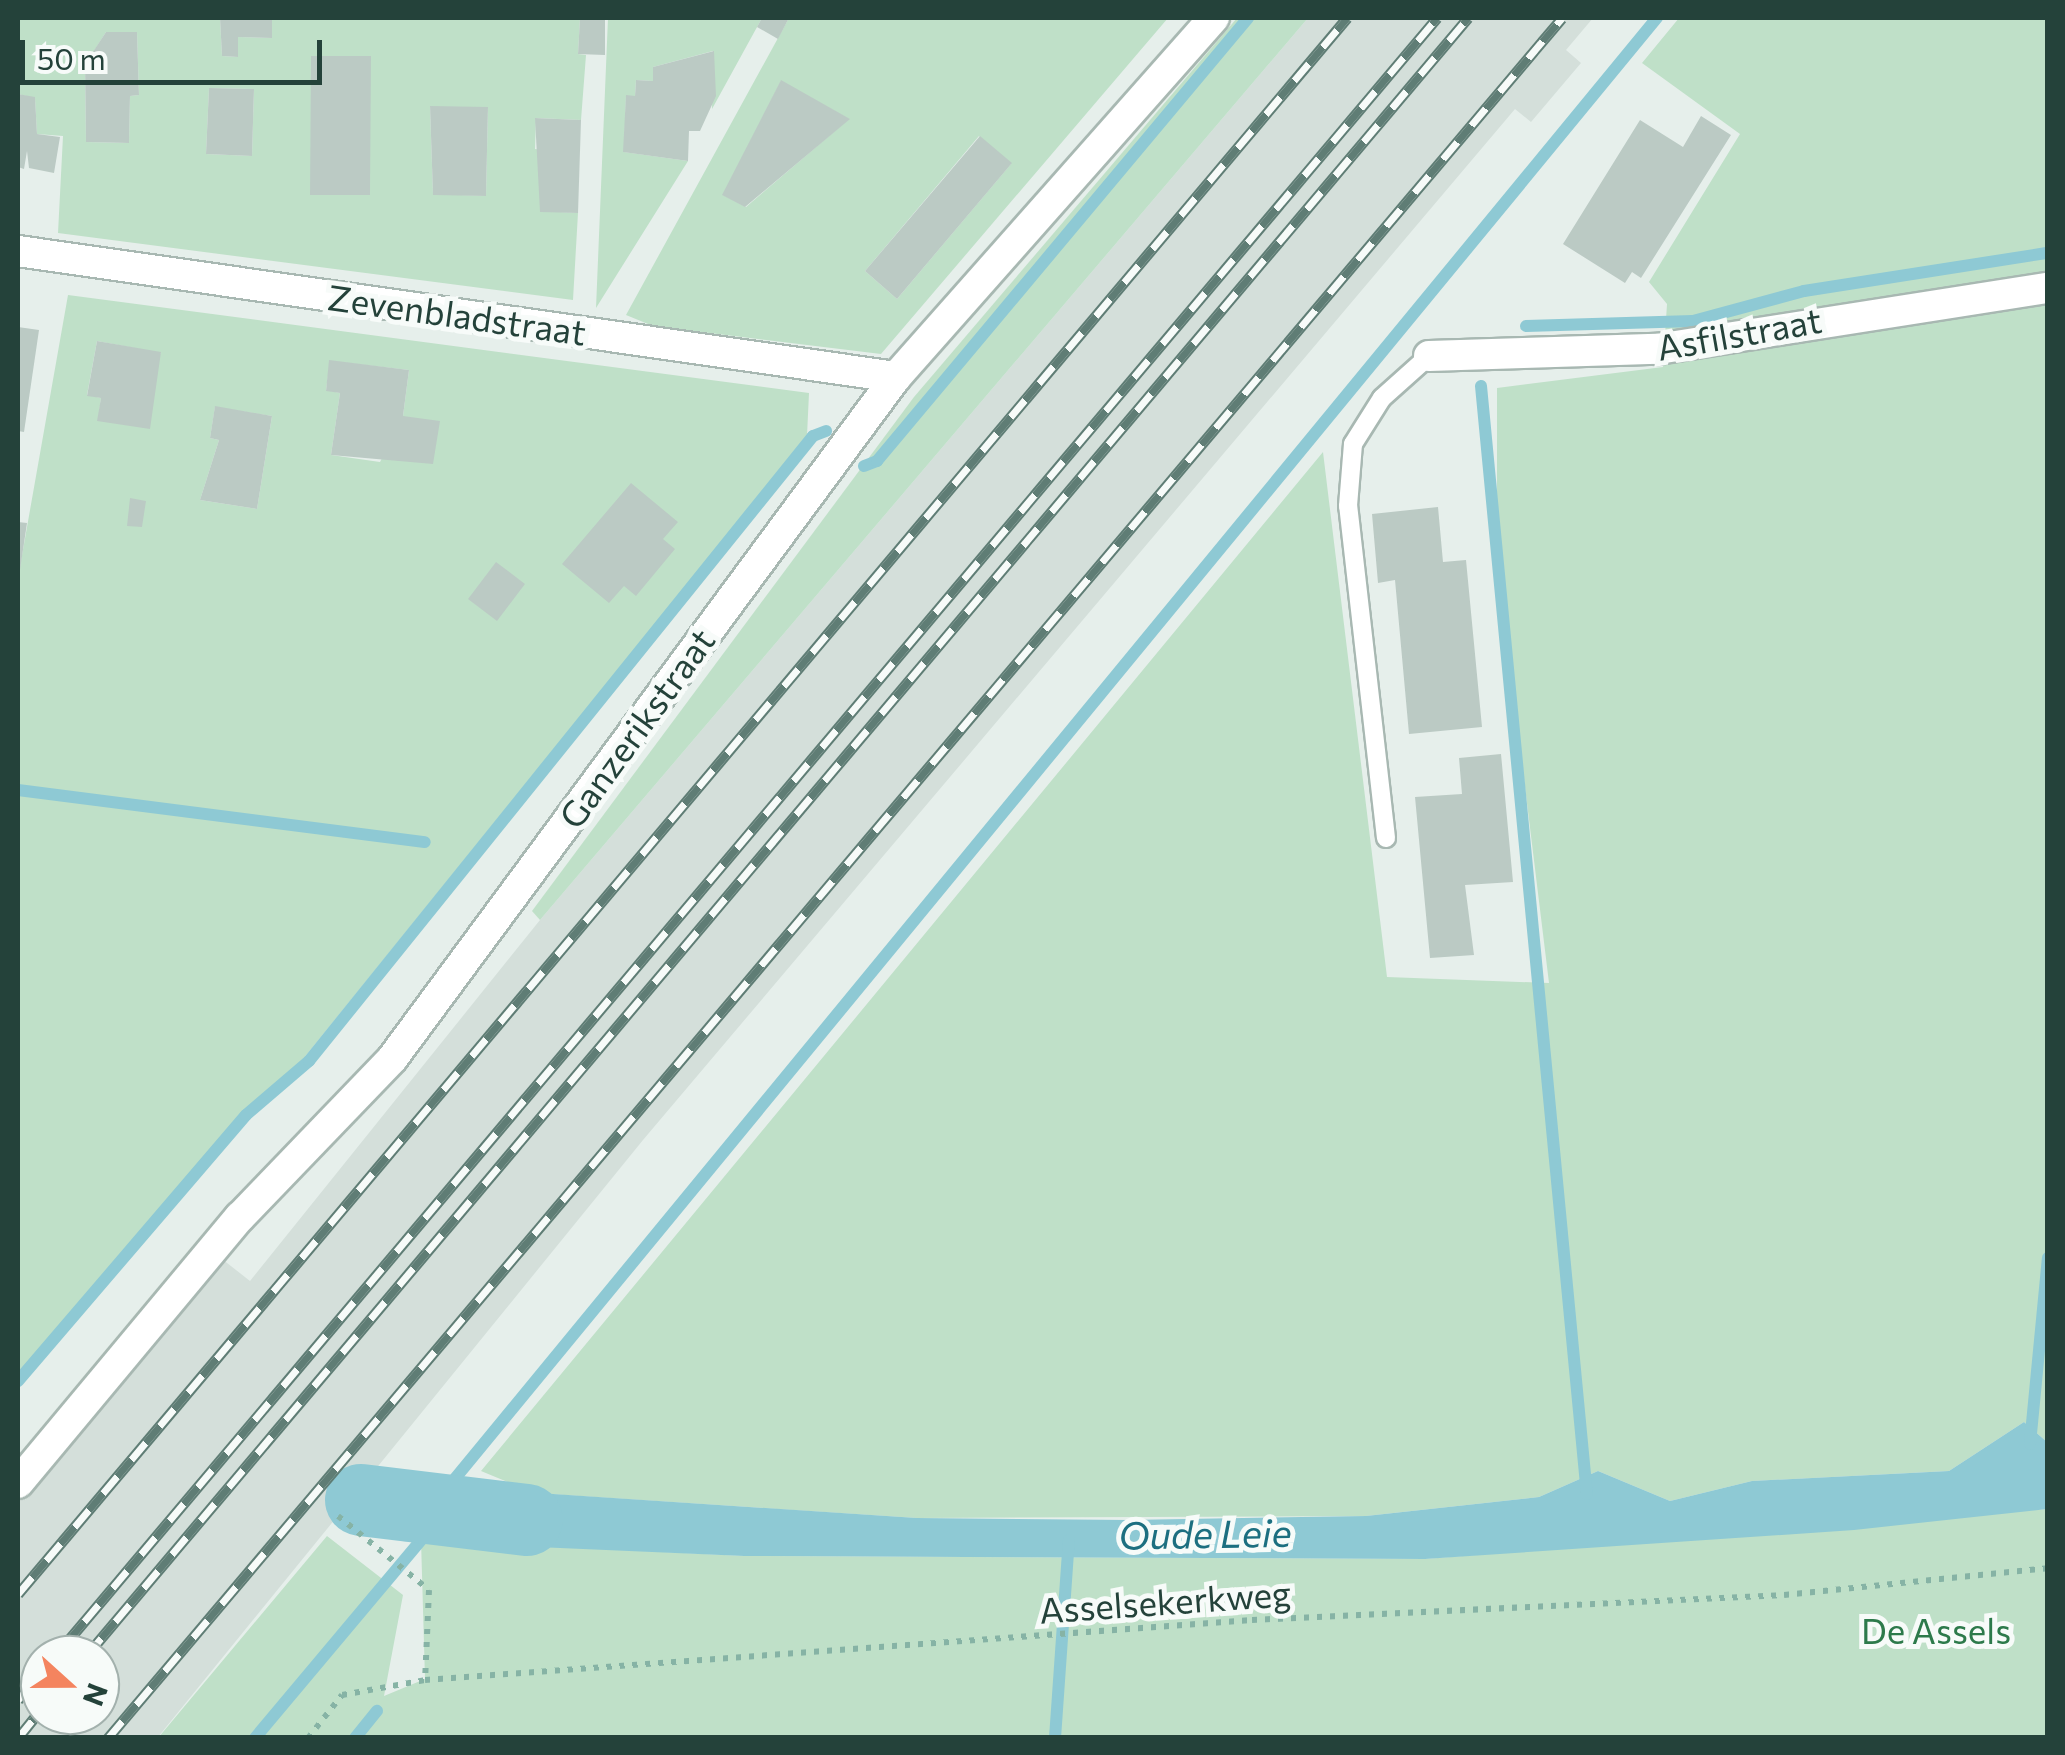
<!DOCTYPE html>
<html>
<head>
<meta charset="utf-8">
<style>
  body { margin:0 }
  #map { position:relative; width:2065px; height:1755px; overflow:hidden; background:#e6efeb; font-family:Commissioner,sans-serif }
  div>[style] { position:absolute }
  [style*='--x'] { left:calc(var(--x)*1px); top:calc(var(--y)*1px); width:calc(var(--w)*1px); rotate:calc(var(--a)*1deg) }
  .built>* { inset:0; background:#d4dfda }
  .green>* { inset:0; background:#bfe0c8 }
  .water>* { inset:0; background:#8ec9d4 }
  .stream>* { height:12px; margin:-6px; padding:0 6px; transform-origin:6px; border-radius:6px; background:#8ec9d4 }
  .river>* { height:72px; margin:-36px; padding:0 36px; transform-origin:36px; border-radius:36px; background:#8ec9d4 }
  .building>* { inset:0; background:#bbcac4 }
  .path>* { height:6px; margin-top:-3px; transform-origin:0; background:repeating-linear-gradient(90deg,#86b3a5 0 5px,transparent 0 13px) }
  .roads { filter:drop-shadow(2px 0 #a8b8b2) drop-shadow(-2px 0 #a8b8b2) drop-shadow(0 2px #a8b8b2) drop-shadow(0 -2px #a8b8b2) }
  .lane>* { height:18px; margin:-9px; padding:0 9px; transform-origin:9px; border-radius:9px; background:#fff }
  .street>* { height:30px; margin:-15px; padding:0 15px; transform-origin:15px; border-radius:15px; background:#fff }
  .rail>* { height:11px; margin-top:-5.5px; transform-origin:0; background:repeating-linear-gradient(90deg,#f7fbf9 0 22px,#5f7d75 0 44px); box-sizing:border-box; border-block:2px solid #5f7d75 }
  span { translate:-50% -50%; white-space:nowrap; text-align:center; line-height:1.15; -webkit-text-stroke:10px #f7fbf9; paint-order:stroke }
  .street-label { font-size:35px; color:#24423a }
  .park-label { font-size:35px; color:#2d7a4b }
  .water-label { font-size:38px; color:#1c6f80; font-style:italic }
  .frame { position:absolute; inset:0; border:20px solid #24423a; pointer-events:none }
  .north { position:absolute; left:20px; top:1635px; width:100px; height:100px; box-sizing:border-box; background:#f7fbf9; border:2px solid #a3b1ad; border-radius:50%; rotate:111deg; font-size:28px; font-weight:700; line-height:40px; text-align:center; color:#24423a }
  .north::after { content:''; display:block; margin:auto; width:35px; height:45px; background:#f4845f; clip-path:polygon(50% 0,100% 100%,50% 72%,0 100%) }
  .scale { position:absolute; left:20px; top:40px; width:302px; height:45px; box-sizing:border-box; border:5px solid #24423a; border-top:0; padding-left:12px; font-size:30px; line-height:35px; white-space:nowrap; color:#24423a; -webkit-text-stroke:8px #f7fbf9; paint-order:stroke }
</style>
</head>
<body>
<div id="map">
  <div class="built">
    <div style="clip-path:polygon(evenodd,1308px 18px,1593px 18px,1566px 50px,1581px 63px,1531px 122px,1515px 109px,643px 1140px,158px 1737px,18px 1738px,18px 1503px,222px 1259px,250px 1281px,540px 920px,1308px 18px,40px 1655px,100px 1655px,100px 1715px,40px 1715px,40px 1655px)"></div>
  </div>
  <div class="green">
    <div style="clip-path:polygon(evenodd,18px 18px,220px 18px,222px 56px,238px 57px,238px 37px,272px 38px,272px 18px,580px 18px,578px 54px,586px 55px,581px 120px,536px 118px,535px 149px,542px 150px,541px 211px,578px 213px,573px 300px,58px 233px,63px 136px,37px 134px,35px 98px,18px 94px,18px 18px,106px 32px,137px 32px,139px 95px,130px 96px,129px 143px,86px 142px,85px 65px,106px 32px,18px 18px,311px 56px,370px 195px,311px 195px,311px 56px,18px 18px,209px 88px,254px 89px,252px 156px,206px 154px,209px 88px,18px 18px,430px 107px,488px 107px,486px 196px,433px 194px,430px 107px)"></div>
    <div style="clip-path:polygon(608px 18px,762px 18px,712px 109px,713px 51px,653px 67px,653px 81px,636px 80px,635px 96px,626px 96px,624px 152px,688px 161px,596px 308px)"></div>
    <div style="clip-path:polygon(evenodd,789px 18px,1168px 18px,881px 354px,653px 326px,626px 315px,789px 18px,781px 81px,849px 119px,746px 207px,723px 195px,781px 81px,789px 18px,979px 136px,1011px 164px,897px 299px,865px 271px,979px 136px)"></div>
    <div style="clip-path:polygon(1237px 18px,1308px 18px,540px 920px,532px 911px,914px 397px)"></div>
    <div style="clip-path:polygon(1679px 18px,2047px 18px,2047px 1442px,2024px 1422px,1949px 1471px,1752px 1481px,1670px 1501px,1598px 1471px,1539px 1497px,1366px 1516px,917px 1518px,534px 1493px,481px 1471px,1323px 452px,1387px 977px,1549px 983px,1497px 558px,1497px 388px,1663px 367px,1667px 304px,1649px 282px,1740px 134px,1642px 63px)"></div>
    <div style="clip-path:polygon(evenodd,68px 295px,809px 393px,807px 436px,299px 1064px,246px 1114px,18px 1378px,18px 578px,68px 295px,97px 341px,161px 353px,98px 421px,101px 398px,87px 395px,97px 341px,68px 295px,330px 361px,409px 370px,403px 416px,380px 462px,331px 455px,340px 393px,326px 390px,330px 361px,68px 295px,215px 407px,272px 416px,257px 509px,200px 500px,219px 440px,210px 438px,215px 407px)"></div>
    <div style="clip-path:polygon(2047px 1509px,2047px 1737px,158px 1738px,327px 1536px,403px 1595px,384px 1696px,425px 1679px,421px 1540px,744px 1556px,1425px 1559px)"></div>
  </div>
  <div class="water">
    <div style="clip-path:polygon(2024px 1422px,2047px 1442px,2047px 1509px,1854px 1530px,1425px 1559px,744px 1556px,402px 1541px,448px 1487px,917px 1518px,1128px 1520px,1366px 1516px,1539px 1497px,1598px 1471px,1670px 1501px,1752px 1481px,1949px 1471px)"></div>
  </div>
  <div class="stream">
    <div style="--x:1526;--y:326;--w:167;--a:-1.7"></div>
    <div style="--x:1693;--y:321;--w:115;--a:-15.1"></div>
    <div style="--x:1804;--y:291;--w:247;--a:-8.9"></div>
    <div style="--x:1481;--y:386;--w:1113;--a:84.54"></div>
    <div style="--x:864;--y:466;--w:14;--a:-21"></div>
    <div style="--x:877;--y:461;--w:578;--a:-50.05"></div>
    <div style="--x:18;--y:790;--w:410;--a:7.3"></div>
    <div style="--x:18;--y:1381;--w:350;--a:-49.4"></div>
    <div style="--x:246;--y:1115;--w:83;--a:-40.6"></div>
    <div style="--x:309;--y:1061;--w:803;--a:-51.12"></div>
    <div style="--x:813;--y:436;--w:14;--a:-21"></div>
    <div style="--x:2030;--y:1444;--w:187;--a:-84.5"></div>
    <div style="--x:448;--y:1487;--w:1903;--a:-50.55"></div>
    <div style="--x:255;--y:1738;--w:258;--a:-50"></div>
    <div style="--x:355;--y:1738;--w:35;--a:-51"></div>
    <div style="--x:1055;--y:1738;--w:198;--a:-86"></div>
  </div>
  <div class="river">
    <div style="--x:361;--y:1500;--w:167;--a:6.9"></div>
  </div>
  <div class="building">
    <div style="clip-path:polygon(220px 18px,272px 18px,272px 38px,238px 37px,238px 57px,222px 56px)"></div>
    <div style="clip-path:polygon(580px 18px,605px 18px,605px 55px,578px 54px)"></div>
    <div style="clip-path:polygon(762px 18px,789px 18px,778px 39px,757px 27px)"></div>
    <div style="clip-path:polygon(106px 32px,137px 32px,139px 95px,130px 96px,129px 143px,86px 142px,85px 64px)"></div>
    <div style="clip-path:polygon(714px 51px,716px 96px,700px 131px,689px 131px,688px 161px,623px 152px,626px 95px,635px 96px,636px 80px,653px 81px,653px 67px)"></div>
    <div style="clip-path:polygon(311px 56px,371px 56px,370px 195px,310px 195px)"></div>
    <div style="clip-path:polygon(781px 80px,850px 119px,745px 207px,722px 195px)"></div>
    <div style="clip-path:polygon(209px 88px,254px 89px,252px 156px,206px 154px)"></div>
    <div style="clip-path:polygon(18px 94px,35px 97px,37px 134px,60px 137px,54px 173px,29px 168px,27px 151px,24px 169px,18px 167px)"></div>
    <div style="clip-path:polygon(430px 106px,488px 107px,486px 196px,433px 195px)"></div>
    <div style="clip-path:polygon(1701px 116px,1731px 135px,1641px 278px,1632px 272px,1625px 283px,1563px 244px,1640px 120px,1683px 147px)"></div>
    <div style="clip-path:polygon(535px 118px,581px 120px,578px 213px,540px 212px)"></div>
    <div style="clip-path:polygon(980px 136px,1012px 163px,897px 299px,865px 271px)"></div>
    <div style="clip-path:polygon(18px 327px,39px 330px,24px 432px,18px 431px)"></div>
    <div style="clip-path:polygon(97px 341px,161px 352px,150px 429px,97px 421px,101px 398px,87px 396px)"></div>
    <div style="clip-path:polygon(329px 360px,409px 370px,403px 416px,440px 421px,433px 464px,331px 455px,340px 393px,326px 391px)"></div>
    <div style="clip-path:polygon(215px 406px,272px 416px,257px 509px,200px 500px,219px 440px,210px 438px)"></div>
    <div style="clip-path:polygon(631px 483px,678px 522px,663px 539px,675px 549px,636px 596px,624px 586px,609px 603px,562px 564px)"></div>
    <div style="clip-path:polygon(130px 498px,146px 501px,142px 527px,127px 526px)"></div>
    <div style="clip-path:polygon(1438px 507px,1443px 562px,1466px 560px,1482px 727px,1409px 734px,1395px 580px,1378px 583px,1372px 514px)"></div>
    <div style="clip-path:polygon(18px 522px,27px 523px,20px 570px,18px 570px)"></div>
    <div style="clip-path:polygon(496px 562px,525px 584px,497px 621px,468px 599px)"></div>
    <div style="clip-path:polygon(1501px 754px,1513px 882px,1465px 885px,1474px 955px,1430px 958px,1415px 797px,1462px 794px,1459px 758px)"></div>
  </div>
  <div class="path">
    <div style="--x:338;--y:1516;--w:117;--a:39.1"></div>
    <div style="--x:429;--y:1590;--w:90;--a:92.5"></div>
    <div style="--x:308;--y:1738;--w:55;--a:-51.7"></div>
    <div style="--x:342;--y:1695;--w:84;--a:-10.2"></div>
    <div style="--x:425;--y:1680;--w:829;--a:-4.15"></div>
    <div style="--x:1252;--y:1620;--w:533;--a:-2.69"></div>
    <div style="--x:1784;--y:1595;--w:265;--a:-5.8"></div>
  </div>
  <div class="roads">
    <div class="lane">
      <div style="--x:1386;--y:838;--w:334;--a:-96.5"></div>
      <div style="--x:1348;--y:506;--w:62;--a:-85.4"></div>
      <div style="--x:1353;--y:444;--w:54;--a:-57.8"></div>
      <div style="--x:1382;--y:398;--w:63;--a:-41.8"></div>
    </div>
    <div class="street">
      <div style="--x:18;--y:251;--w:887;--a:8.17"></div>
      <div style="--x:1429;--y:356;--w:228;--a:-1.8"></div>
      <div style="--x:1657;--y:349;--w:396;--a:-8.9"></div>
      <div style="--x:18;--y:1483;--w:346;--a:-50.2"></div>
      <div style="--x:240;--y:1217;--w:219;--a:-46.1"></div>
      <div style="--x:392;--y:1059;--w:848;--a:-53.54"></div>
      <div style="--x:896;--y:377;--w:480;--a:-48.5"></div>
    </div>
  </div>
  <div class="rail">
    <div style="--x:18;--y:1594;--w:2062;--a:-49.86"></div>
    <div style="--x:56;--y:1655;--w:2142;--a:-49.85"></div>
    <div style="--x:87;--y:1655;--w:2142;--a:-49.85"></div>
    <div style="--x:18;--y:1700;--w:34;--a:-50"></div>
    <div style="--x:18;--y:1738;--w:35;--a:-51"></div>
    <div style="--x:108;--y:1738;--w:2252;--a:-49.79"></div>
  </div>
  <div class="street-label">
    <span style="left:457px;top:314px;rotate:8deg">Zevenbladstraat</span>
    <span style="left:1739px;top:333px;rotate:-10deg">Asfilstraat</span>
    <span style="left:636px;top:728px;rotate:-54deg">Ganzerikstraat</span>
    <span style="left:1165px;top:1601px;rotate:-4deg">Asselsekerkweg</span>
  </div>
  <div class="park-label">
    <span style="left:1936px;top:1630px">De Assels</span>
  </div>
  <div class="water-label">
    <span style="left:1205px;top:1533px;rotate:-1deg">Oude Leie</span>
  </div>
  <div class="frame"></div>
  <div class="north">N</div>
  <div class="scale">50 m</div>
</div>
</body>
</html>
